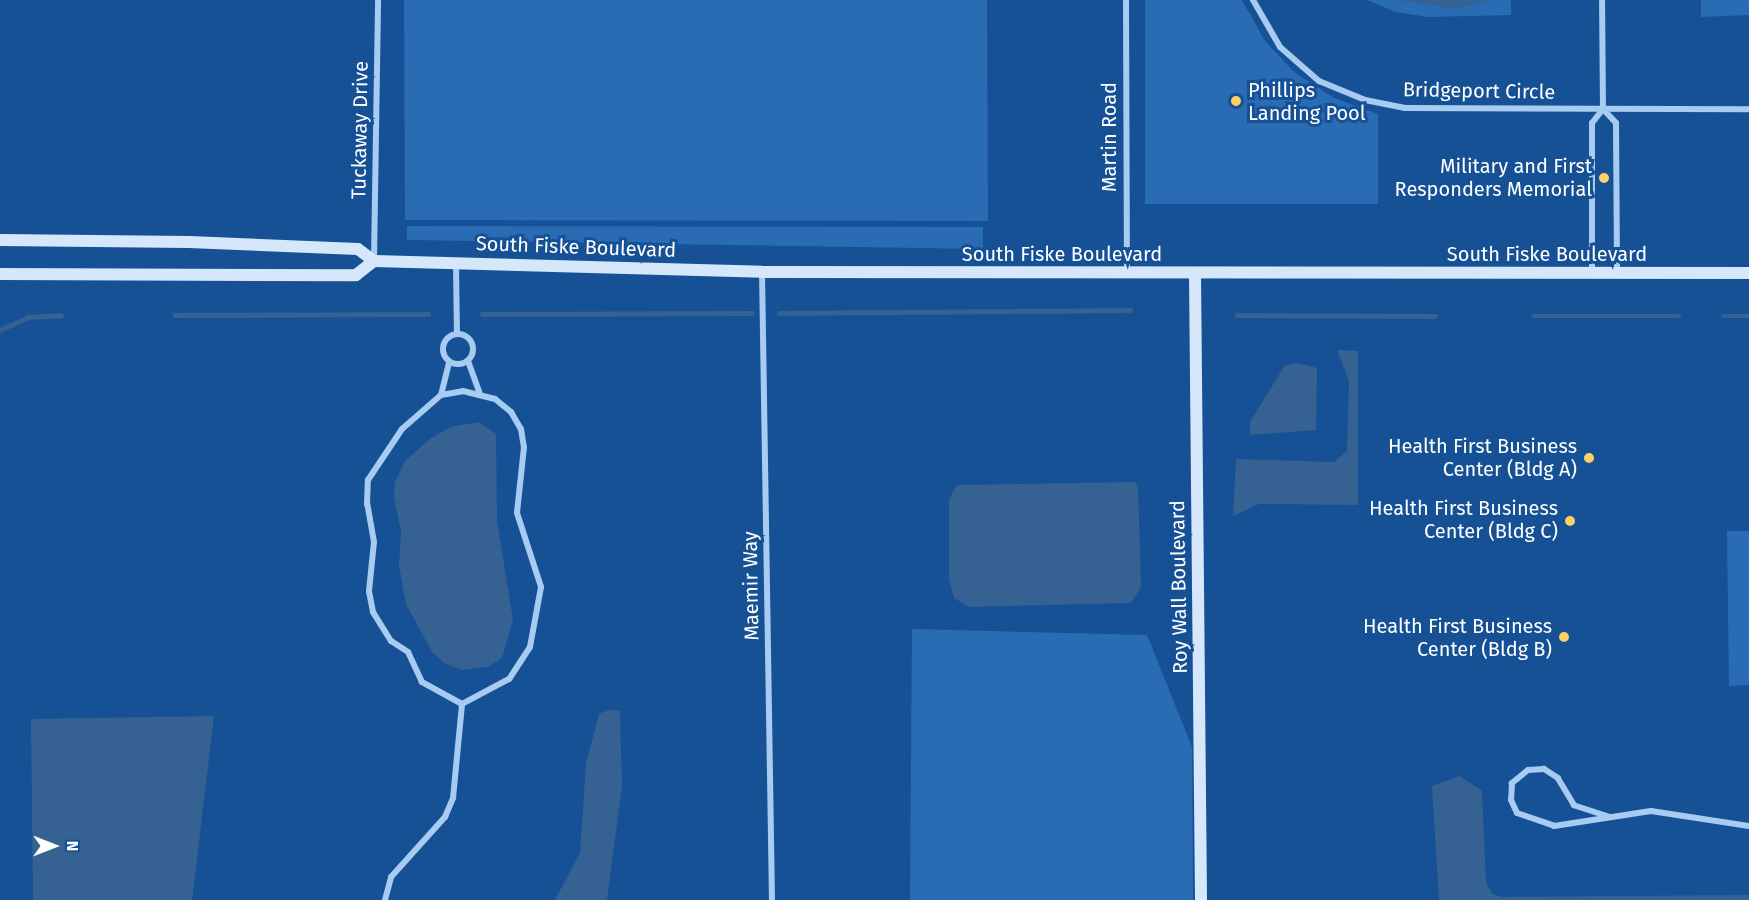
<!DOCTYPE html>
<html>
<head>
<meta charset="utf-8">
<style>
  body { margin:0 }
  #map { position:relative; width:1749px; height:900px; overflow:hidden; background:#165196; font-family:"Fira Sans",sans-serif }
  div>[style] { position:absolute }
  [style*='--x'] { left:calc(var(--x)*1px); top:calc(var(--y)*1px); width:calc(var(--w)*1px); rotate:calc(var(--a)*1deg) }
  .green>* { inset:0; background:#296cb4 }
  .water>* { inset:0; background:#366193 }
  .stream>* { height:4.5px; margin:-2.25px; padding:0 2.25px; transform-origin:2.25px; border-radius:2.25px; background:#366193 }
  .street>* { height:6px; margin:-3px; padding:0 3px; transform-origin:3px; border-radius:3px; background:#a7cbf1 }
  .street>.ring { margin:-3px; padding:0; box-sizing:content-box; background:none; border:6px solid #a7cbf1; border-radius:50% }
  .secondary>* { height:12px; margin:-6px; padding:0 6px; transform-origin:6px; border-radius:6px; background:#d6e7fc }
  .dots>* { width:16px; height:16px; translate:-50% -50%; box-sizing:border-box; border:3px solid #165196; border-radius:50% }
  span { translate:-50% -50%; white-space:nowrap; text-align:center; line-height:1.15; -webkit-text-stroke:6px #165196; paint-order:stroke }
  .poi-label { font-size:20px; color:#fff }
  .left { translate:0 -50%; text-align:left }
  .right { translate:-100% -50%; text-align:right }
  .street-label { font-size:20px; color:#fff }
  .north { position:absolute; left:24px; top:816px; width:60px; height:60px; -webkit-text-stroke:4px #165196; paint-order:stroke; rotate:90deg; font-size:16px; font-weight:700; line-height:24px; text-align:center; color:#fff }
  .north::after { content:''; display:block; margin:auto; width:21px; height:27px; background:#fff; clip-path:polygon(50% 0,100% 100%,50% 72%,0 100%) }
</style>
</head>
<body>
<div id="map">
  <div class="green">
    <div style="clip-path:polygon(404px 0,987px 0,988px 221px,405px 220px)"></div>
    <div style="clip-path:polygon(1145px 0,1242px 0,1265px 41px,1294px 72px,1334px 98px,1378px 114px,1378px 204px,1145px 204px)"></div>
    <div style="clip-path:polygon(1367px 0,1511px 0,1511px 15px,1428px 17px,1396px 12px)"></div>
    <div style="clip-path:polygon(1701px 0,1749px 0,1749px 15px,1701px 17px)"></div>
    <div style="clip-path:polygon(407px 226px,983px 227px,983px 249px,407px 240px)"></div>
    <div style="clip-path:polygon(1727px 531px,1749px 531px,1749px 685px,1729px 686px)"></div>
    <div style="clip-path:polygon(912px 629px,1147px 635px,1192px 747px,1193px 900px,910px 900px)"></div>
  </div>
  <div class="water">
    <div style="clip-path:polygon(1397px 0,1487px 0,1455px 9px)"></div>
    <div style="clip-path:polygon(1337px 350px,1358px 351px,1358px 505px,1259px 504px,1233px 516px,1236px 459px,1334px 462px,1347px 451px,1349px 381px)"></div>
    <div style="clip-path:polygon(1298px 363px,1317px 368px,1316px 430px,1250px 435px,1250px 422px,1285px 365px)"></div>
    <div style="clip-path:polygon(479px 422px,496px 434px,497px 521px,513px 620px,502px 658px,488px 667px,461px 670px,444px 663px,432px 652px,406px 604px,399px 566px,401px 531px,394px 498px,395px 482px,405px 461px,430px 439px,450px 427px)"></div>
    <div style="clip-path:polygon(1135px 482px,1138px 487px,1141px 587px,1131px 603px,970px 607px,954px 598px,949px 579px,949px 499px,957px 485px)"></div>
    <div style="clip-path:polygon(608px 710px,620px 711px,622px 786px,607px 900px,555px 900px,580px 853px,586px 763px,599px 714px)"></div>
    <div style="clip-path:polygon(214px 716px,192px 900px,33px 900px,31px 719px)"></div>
    <div style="clip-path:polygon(1460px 776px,1482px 791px,1486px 882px,1492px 894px,1503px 897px,1749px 895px,1749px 900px,1439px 900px,1432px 786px)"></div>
  </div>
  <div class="stream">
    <div style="--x:779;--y:313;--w:351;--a:-0.5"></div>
    <div style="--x:482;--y:314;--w:270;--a:-0.2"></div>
    <div style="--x:175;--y:315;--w:253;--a:-0.2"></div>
    <div style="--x:1237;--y:315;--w:198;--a:0.3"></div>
    <div style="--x:1533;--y:316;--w:146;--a:0"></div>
    <div style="--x:1723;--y:316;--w:26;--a:0"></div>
    <div style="--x:0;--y:330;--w:31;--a:-25"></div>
    <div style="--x:28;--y:317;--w:33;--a:-3"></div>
  </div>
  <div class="street">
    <div style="--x:1126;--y:0;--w:274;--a:89.8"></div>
    <div style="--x:1253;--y:0;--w:54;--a:60.1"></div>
    <div style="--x:1280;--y:47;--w:52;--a:41.1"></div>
    <div style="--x:1319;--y:81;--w:50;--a:22.4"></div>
    <div style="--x:1365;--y:100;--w:41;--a:11.3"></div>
    <div style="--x:1405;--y:108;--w:344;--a:0.2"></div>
    <div style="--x:1603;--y:109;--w:19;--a:47"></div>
    <div style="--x:1616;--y:123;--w:150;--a:89.6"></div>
    <div style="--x:374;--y:260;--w:260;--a:-89.1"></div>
    <div style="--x:456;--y:264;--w:70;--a:89.2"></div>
    <div style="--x:762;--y:272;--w:628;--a:89.09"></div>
    <div style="--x:1592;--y:273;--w:150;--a:-90"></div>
    <div style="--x:1592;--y:123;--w:18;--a:-52"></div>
    <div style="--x:1603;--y:109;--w:109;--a:-90.5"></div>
    <div class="ring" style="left:443px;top:334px;width:24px;height:24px"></div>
    <div style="--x:468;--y:361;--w:33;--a:70"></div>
    <div style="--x:463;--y:391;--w:33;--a:14"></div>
    <div style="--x:495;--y:399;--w:21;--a:39"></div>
    <div style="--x:511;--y:412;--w:20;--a:60"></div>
    <div style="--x:521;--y:429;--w:18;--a:81"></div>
    <div style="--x:524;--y:447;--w:66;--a:96.1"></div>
    <div style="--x:517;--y:513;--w:78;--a:72"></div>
    <div style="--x:541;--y:587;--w:61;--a:100.4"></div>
    <div style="--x:530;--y:647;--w:38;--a:123"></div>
    <div style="--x:509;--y:679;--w:53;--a:152"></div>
    <div style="--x:462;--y:704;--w:46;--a:-151.2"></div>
    <div style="--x:422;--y:682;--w:33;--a:-115"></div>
    <div style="--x:408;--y:652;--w:20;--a:-147"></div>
    <div style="--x:391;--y:641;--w:34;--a:-122"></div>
    <div style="--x:373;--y:612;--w:21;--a:-101"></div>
    <div style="--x:369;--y:591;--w:49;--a:-84.2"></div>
    <div style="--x:374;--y:542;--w:39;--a:-100"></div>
    <div style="--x:367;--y:504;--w:24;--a:-88"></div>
    <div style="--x:368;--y:480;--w:61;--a:-56.3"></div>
    <div style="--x:402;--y:429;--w:52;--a:-41.1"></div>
    <div style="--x:441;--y:395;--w:22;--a:-10"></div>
    <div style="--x:441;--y:395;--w:34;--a:-76"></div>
    <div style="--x:1610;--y:817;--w:38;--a:-162"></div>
    <div style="--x:1574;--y:805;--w:31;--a:-121"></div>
    <div style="--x:1558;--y:778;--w:17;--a:-147"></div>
    <div style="--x:1544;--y:769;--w:16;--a:176"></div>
    <div style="--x:1528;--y:770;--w:21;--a:141"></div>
    <div style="--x:1512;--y:783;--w:17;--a:93"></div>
    <div style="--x:1511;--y:800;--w:14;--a:65"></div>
    <div style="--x:1517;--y:813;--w:39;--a:19"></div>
    <div style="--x:1554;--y:826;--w:98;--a:-8.8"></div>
    <div style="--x:1651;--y:811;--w:99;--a:8.7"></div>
    <div style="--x:385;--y:900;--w:24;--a:-75"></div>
    <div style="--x:391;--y:877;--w:81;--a:-48"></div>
    <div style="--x:445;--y:817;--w:21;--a:-67"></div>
    <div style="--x:453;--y:798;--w:94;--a:-84.5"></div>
  </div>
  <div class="secondary">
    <div style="--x:0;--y:240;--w:189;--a:0.6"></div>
    <div style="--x:189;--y:242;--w:169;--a:2.4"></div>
    <div style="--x:358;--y:249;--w:20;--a:37"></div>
    <div style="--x:374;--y:261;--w:388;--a:1.6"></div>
    <div style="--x:762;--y:272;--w:987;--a:0.06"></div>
    <div style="--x:0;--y:274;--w:356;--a:0.2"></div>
    <div style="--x:356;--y:275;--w:23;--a:-38"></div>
    <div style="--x:1195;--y:274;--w:626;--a:89.45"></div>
  </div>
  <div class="dots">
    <div style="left:1236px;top:101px;background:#ffcf68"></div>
    <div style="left:1604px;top:178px;background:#ffcf68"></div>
    <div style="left:1589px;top:458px;background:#ffcf68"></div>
    <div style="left:1570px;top:521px;background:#ffcf68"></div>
    <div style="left:1564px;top:637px;background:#ffcf68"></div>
  </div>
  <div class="poi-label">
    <span class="left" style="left:1248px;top:102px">Phillips<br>Landing Pool</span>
    <span class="right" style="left:1592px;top:178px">Military and First<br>Responders Memorial</span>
    <span class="right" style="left:1577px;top:458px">Health First Business<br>Center (Bldg A)</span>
    <span class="right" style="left:1558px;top:520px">Health First Business<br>Center (Bldg C)</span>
    <span class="right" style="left:1552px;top:638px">Health First Business<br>Center (Bldg B)</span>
  </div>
  <div class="street-label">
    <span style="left:1479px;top:91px;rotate:1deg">Bridgeport Circle</span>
    <span style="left:360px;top:130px;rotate:-89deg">Tuckaway Drive</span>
    <span style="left:1109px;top:137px;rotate:-90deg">Martin Road</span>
    <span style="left:576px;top:247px;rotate:2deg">South Fiske Boulevard</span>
    <span style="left:1062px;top:254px">South Fiske Boulevard</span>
    <span style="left:1547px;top:254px">South Fiske Boulevard</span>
    <span style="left:751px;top:586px;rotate:-91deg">Maemir Way</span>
    <span style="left:1179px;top:587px;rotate:-91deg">Roy Wall Boulevard</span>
  </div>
  <div class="north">N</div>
</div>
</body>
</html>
